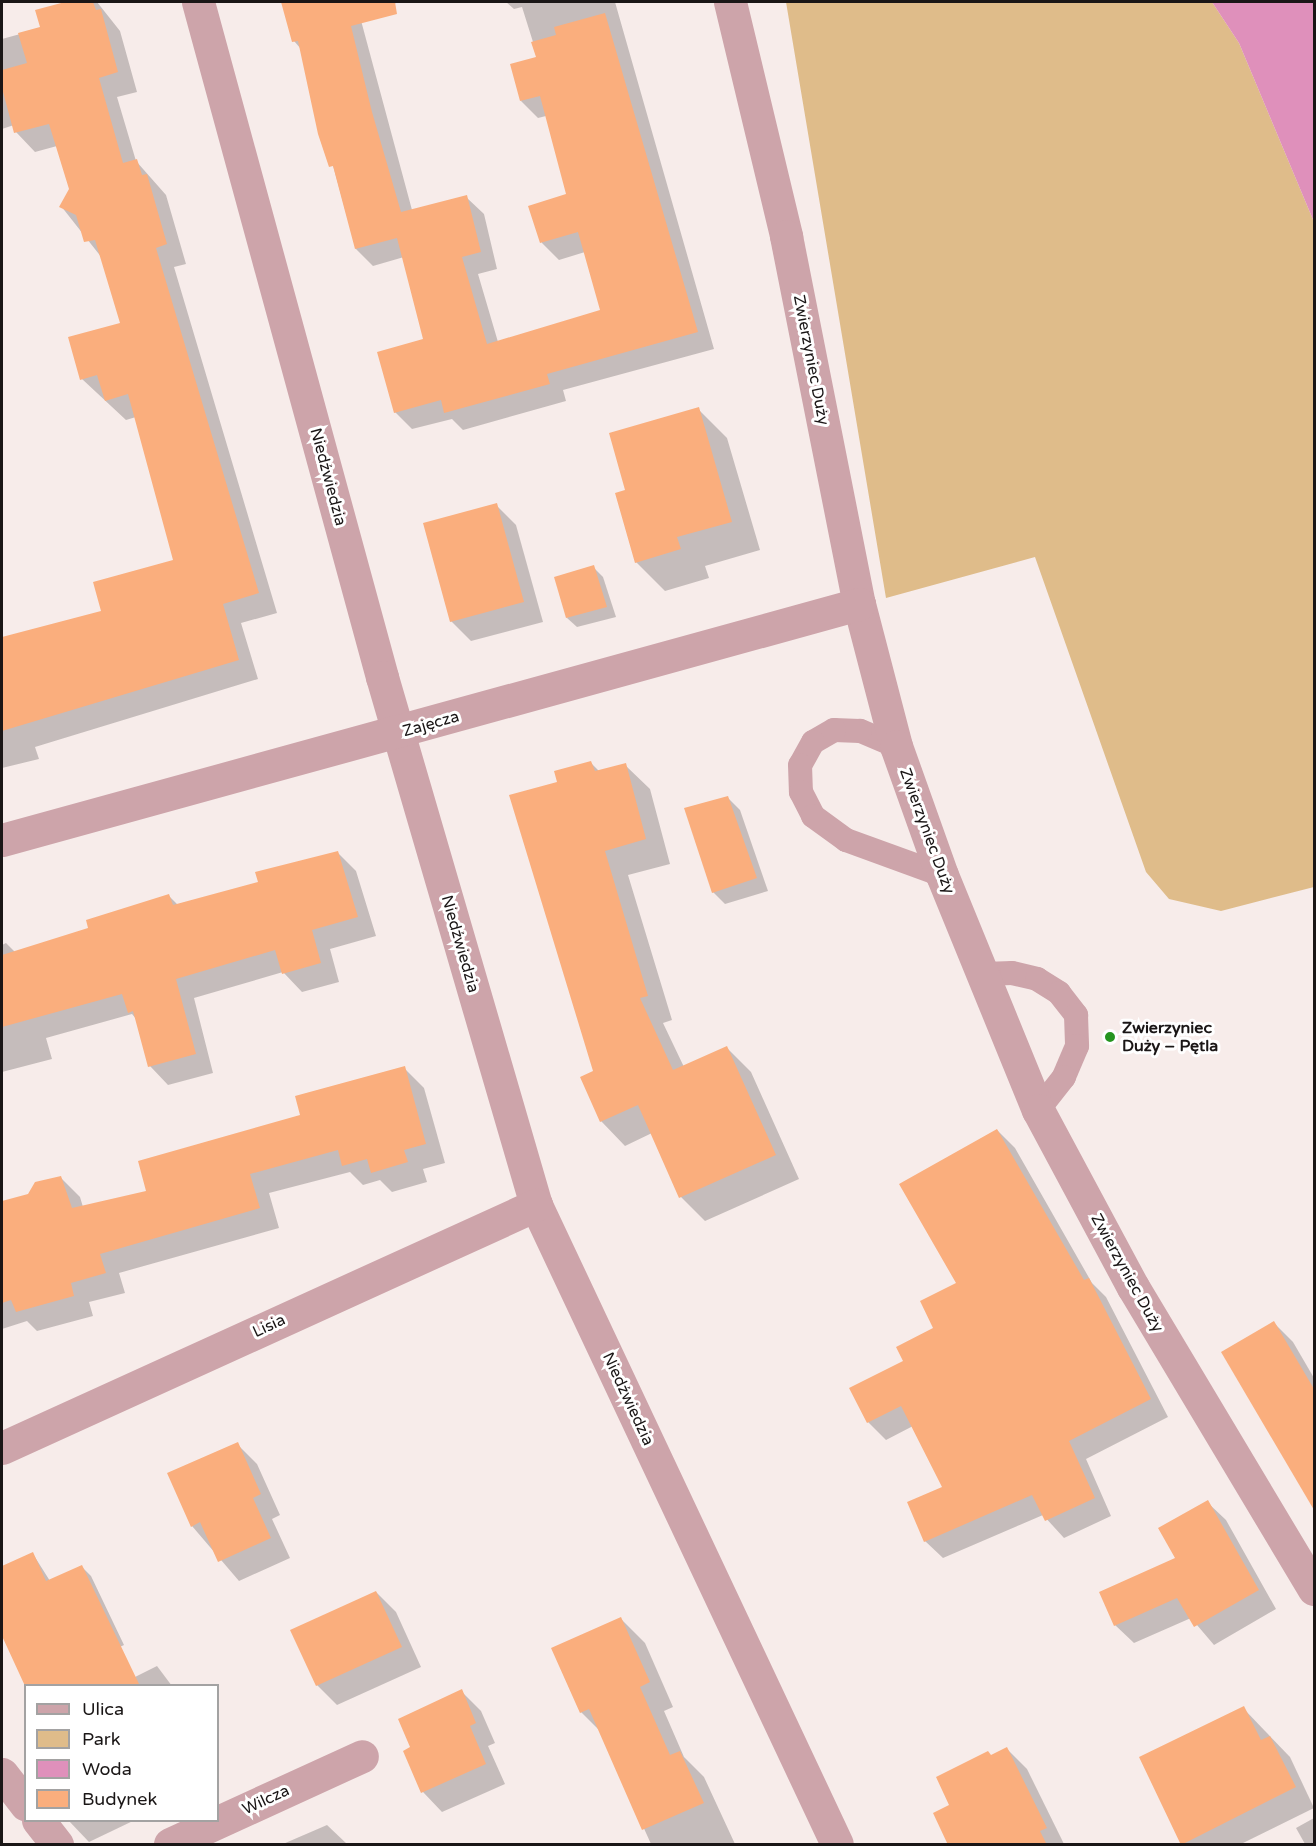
<!DOCTYPE html>
<html>
<head>
<meta charset="utf-8">
<style>
  body { margin:0 }
  #map { position:relative; width:1316px; height:1846px; overflow:hidden; background:#f7ecea; font-family:"Varela Round",sans-serif }
  div>[style] { position:absolute }
  [style*='--x'] { left:calc(var(--x)*1px); top:calc(var(--y)*1px); width:calc(var(--w)*1px); rotate:calc(var(--a)*1deg) }
  .green>* { inset:0; background:#dfbc8a }
  .water>* { inset:0; background:#df90bb }
  .shadow>* { inset:0; background:#0003 }
  .building>* { inset:0; background:#faae7d }
  .service>* { height:24px; margin:-12px; padding:0 12px; transform-origin:12px; border-radius:12px; background:#cda4aa }
  .minor>* { height:33px; margin:-16.5px; padding:0 16.5px; transform-origin:16.5px; border-radius:16.5px; background:#cda4aa }
  .tertiary>* { height:33px; margin:-16.5px; padding:0 16.5px; transform-origin:16.5px; border-radius:16.5px; background:#cda4aa }
  .dots>* { width:16px; height:16px; translate:-50% -50%; box-sizing:border-box; border:3px solid #fff; border-radius:50% }
  span { translate:-50% -50%; white-space:nowrap; text-align:center; line-height:1.15; -webkit-text-stroke:6px #fff; paint-order:stroke }
  .street-label { font-size:16px; color:#1a1616 }
  .poi-label { font-size:16px; color:#1a1616; font-weight:700 }
  .left { translate:0 -50%; text-align:left }
  .frame { position:absolute; inset:0; border:3px solid #1a1616; pointer-events:none }
  .legend { position:absolute; left:24px; top:1684px; width:195px; height:138px; box-sizing:border-box; background:#fff; border:2px solid #a3a2a2; margin:0; padding:8px 10px; list-style:none; font-size:18px; color:#1a1616 }
  .legend li { display:flex; align-items:center; gap:12px; height:30px }
  .legend b { width:30px; border:2px solid #a3a2a2 }
</style>
</head>
<body>
<div id="map">
  <div class="green">
    <div style="clip-path:polygon(786px 2px,1212px 2px,1239px 43px,1314px 222px,1314px 887px,1221px 911px,1169px 899px,1146px 872px,1035px 557px,886px 598px)"></div>
  </div>
  <div class="water">
    <div style="clip-path:polygon(1212px 2px,1314px 2px,1314px 222px,1239px 43px)"></div>
  </div>
  <div class="shadow">
    <div style="clip-path:polygon(71px 2px,97px 2px,120px 31px,137px 92px,117px 97px,136px 161px,166px 195px,186px 264px,174px 267px,277px 613px,241px 623px,258px 679px,35px 747px,39px 759px,2px 768px,2px 639px,103px 612px,175px 561px,136px 417px,126px 420px,82px 379px,122px 324px,102px 258px,61px 206px,71px 190px,57px 146px,35px 152px,16px 132px,14px 125px,2px 129px,2px 39px,42px 28px,37px 11px)"></div>
    <div style="clip-path:polygon(283px 2px,400px 2px,359px 13px,412px 210px,466px 197px,484px 214px,497px 269px,478px 274px,498px 342px,602px 311px,585px 252px,559px 260px,542px 243px,530px 207px,568px 195px,546px 116px,538px 118px,521px 101px,538px 58px,522px 7px,514px 9px,506px 2px,615px 2px,714px 349px,563px 390px,566px 401px,463px 430px,452px 419px,412px 429px,395px 412px,425px 340px,404px 257px,373px 266px,356px 249px,301px 49px,294px 41px)"></div>
    <div style="clip-path:polygon(698px 409px,727px 438px,760px 550px,705px 566px,709px 578px,665px 591px,636px 562px,627px 491px)"></div>
    <div style="clip-path:polygon(496px 505px,516px 525px,543px 622px,471px 641px,451px 621px)"></div>
    <div style="clip-path:polygon(593px 567px,603px 577px,616px 617px,577px 627px,567px 618px)"></div>
    <div style="clip-path:polygon(591px 763px,600px 772px,625px 765px,650px 789px,670px 864px,628px 875px,672px 1020px,663px 1023px,684px 1067px,727px 1048px,751px 1072px,799px 1179px,705px 1221px,681px 1197px,652px 1133px,625px 1146px,601px 1121px,559px 783px)"></div>
    <div style="clip-path:polygon(728px 798px,740px 810px,768px 891px,725px 904px,713px 892px)"></div>
    <div style="clip-path:polygon(337px 852px,356px 871px,376px 936px,330px 949px,339px 982px,302px 992px,283px 972px,194px 998px,213px 1073px,168px 1085px,150px 1066px,137px 1020px,132px 1014px,46px 1038px,52px 1059px,2px 1072px,2px 945px,6px 943px,15px 952px,90px 929px,169px 896px,178px 905px,260px 883px)"></div>
    <div style="clip-path:polygon(404px 1068px,424px 1088px,445px 1163px,423px 1169px,427px 1182px,392px 1192px,380px 1180px,363px 1185px,350px 1172px,269px 1193px,279px 1228px,119px 1273px,125px 1293px,89px 1302px,93px 1316px,37px 1331px,27px 1321px,2px 1329px,2px 1202px,29px 1195px,60px 1177px,80px 1197px,83px 1207px,148px 1192px)"></div>
    <div style="clip-path:polygon(997px 1130px,1015px 1148px,1092px 1283px,1106px 1297px,1168px 1417px,1086px 1459px,1111px 1516px,1064px 1538px,1043px 1515px,943px 1558px,925px 1541px,944px 1487px,913px 1426px,886px 1440px,868px 1422px,905px 1362px,936px 1328px,958px 1284px)"></div>
    <div style="clip-path:polygon(1273px 1322px,1293px 1342px,1314px 1378px,1314px 1494px,1296px 1475px)"></div>
    <div style="clip-path:polygon(237px 1444px,257px 1464px,280px 1515px,272px 1519px,290px 1558px,239px 1581px,192px 1526px)"></div>
    <div style="clip-path:polygon(1207px 1502px,1226px 1520px,1276px 1609px,1214px 1645px,1191px 1618px,1134px 1643px,1115px 1625px,1177px 1559px)"></div>
    <div style="clip-path:polygon(33px 1554px,50px 1581px,81px 1566px,91px 1576px,124px 1645px,38px 1686px,23px 1678px,2px 1633px,2px 1568px)"></div>
    <div style="clip-path:polygon(376px 1592px,396px 1612px,421px 1667px,337px 1705px,317px 1685px)"></div>
    <div style="clip-path:polygon(621px 1619px,645px 1643px,673px 1707px,664px 1711px,684px 1757px,704px 1777px,735px 1844px,651px 1844px,600px 1731px,581px 1712px,553px 1649px)"></div>
    <div style="clip-path:polygon(157px 1666px,172px 1686px,117px 1686px)"></div>
    <div style="clip-path:polygon(461px 1691px,481px 1711px,495px 1743px,488px 1746px,505px 1784px,442px 1812px,423px 1792px,412px 1748px)"></div>
    <div style="clip-path:polygon(1243px 1708px,1290px 1757px,1314px 1808px,1241px 1844px,1183px 1844px,1141px 1758px)"></div>
    <div style="clip-path:polygon(1007px 1749px,1027px 1769px,1064px 1844px,950px 1844px,951px 1806px)"></div>
    <div style="clip-path:polygon(1314px 1818px,1314px 1844px,1305px 1844px,1296px 1828px)"></div>
    <div style="clip-path:polygon(68px 1820px,135px 1820px,89px 1842px)"></div>
    <div style="clip-path:polygon(327px 1825px,347px 1844px,283px 1844px)"></div>
  </div>
  <div class="building">
    <div style="clip-path:polygon(65px 2px,93px 2px,96px 10px,101px 9px,118px 72px,99px 78px,123px 163px,137px 159px,142px 175px,147px 174px,167px 244px,156px 248px,259px 593px,223px 604px,239px 660px,2px 731px,2px 637px,101px 611px,93px 582px,173px 560px,128px 394px,105px 401px,97px 375px,80px 380px,68px 337px,120px 323px,95px 240px,84px 242px,76px 215px,59px 207px,69px 189px,49px 124px,14px 133px,2px 88px,2px 70px,27px 63px,18px 33px,40px 27px,35px 10px)"></div>
    <div style="clip-path:polygon(281px 2px,395px 2px,397px 14px,351px 26px,372px 112px,401px 212px,467px 195px,481px 252px,462px 257px,487px 344px,600px 310px,578px 232px,540px 243px,528px 206px,566px 194px,540px 96px,520px 101px,510px 64px,536px 57px,531px 42px,556px 35px,554px 27px,605px 13px,698px 332px,547px 374px,550px 384px,444px 413px,441px 400px,394px 413px,377px 352px,423px 339px,397px 238px,355px 249px,333px 166px,329px 167px,318px 134px,298px 41px,292px 42px)"></div>
    <div style="clip-path:polygon(699px 407px,732px 522px,677px 537px,681px 549px,635px 563px,615px 493px,625px 490px,609px 433px)"></div>
    <div style="clip-path:polygon(497px 503px,524px 602px,450px 622px,423px 523px)"></div>
    <div style="clip-path:polygon(594px 565px,607px 607px,566px 618px,554px 577px)"></div>
    <div style="clip-path:polygon(591px 761px,595px 771px,626px 763px,646px 839px,605px 851px,648px 996px,640px 998px,673px 1070px,727px 1046px,776px 1155px,679px 1198px,638px 1105px,600px 1122px,580px 1077px,593px 1071px,509px 795px,557px 782px,554px 771px)"></div>
    <div style="clip-path:polygon(728px 796px,757px 878px,712px 893px,684px 808px)"></div>
    <div style="clip-path:polygon(338px 851px,358px 917px,312px 930px,321px 963px,282px 974px,275px 950px,176px 979px,196px 1054px,148px 1067px,133px 1011px,128px 1013px,122px 994px,2px 1027px,2px 955px,88px 928px,86px 920px,169px 894px,173px 905px,258px 882px,255px 872px)"></div>
    <div style="clip-path:polygon(405px 1066px,426px 1144px,404px 1150px,408px 1162px,371px 1173px,367px 1159px,342px 1166px,338px 1150px,250px 1174px,260px 1208px,100px 1254px,106px 1273px,71px 1283px,74px 1296px,16px 1312px,11px 1300px,2px 1303px,2px 1201px,28px 1194px,35px 1182px,61px 1176px,72px 1208px,146px 1191px,138px 1161px,300px 1115px,295px 1096px)"></div>
    <div style="clip-path:polygon(997px 1129px,1084px 1280px,1089px 1278px,1151px 1399px,1069px 1441px,1095px 1498px,1045px 1521px,1032px 1495px,924px 1542px,907px 1502px,942px 1487px,901px 1406px,867px 1423px,849px 1388px,903px 1361px,896px 1347px,933px 1328px,920px 1301px,956px 1283px,899px 1184px)"></div>
    <div style="clip-path:polygon(1274px 1321px,1314px 1389px,1314px 1510px,1221px 1352px)"></div>
    <div style="clip-path:polygon(238px 1442px,261px 1494px,253px 1498px,271px 1538px,218px 1562px,200px 1522px,191px 1527px,167px 1473px)"></div>
    <div style="clip-path:polygon(1208px 1500px,1259px 1590px,1194px 1627px,1177px 1598px,1114px 1626px,1099px 1592px,1175px 1558px,1158px 1528px)"></div>
    <div style="clip-path:polygon(33px 1552px,46px 1581px,82px 1565px,140px 1686px,25px 1686px,2px 1636px,2px 1566px)"></div>
    <div style="clip-path:polygon(376px 1591px,402px 1647px,316px 1686px,290px 1630px)"></div>
    <div style="clip-path:polygon(621px 1617px,650px 1682px,640px 1687px,670px 1755px,680px 1751px,704px 1803px,642px 1830px,589px 1709px,580px 1713px,551px 1648px)"></div>
    <div style="clip-path:polygon(462px 1689px,476px 1723px,470px 1726px,486px 1764px,421px 1793px,403px 1751px,410px 1747px,398px 1719px)"></div>
    <div style="clip-path:polygon(1244px 1706px,1261px 1740px,1270px 1736px,1296px 1787px,1181px 1845px,1139px 1757px)"></div>
    <div style="clip-path:polygon(1007px 1747px,1047px 1828px,1040px 1831px,1047px 1845px,948px 1845px,933px 1813px,949px 1805px,936px 1777px,988px 1751px,991px 1755px)"></div>
  </div>
  <div class="service">
    <div style="--x:896;--y:746;--w:39;--a:-157"></div>
    <div style="--x:860;--y:731;--w:26;--a:-178"></div>
    <div style="--x:834;--y:730;--w:24;--a:150"></div>
    <div style="--x:813;--y:742;--w:26;--a:119"></div>
    <div style="--x:800;--y:765;--w:27;--a:88"></div>
    <div style="--x:801;--y:792;--w:27;--a:63"></div>
    <div style="--x:813;--y:816;--w:41;--a:36"></div>
    <div style="--x:846;--y:840;--w:102;--a:20"></div>
    <div style="--x:984;--y:974;--w:28;--a:-2"></div>
    <div style="--x:1012;--y:973;--w:26;--a:13"></div>
    <div style="--x:1037;--y:979;--w:26;--a:32"></div>
    <div style="--x:1059;--y:993;--w:28;--a:52"></div>
    <div style="--x:1076;--y:1015;--w:31;--a:88"></div>
    <div style="--x:1077;--y:1046;--w:34;--a:113"></div>
    <div style="--x:1064;--y:1077;--w:42;--a:128.2"></div>
  </div>
  <div class="minor">
    <div style="--x:198;--y:2;--w:700;--a:74.75"></div>
    <div style="--x:382;--y:677;--w:550;--a:73.74"></div>
    <div style="--x:536;--y:1205;--w:706;--a:64.78"></div>
    <div style="--x:730;--y:2;--w:241;--a:76.5"></div>
    <div style="--x:786;--y:236;--w:375;--a:78.8"></div>
    <div style="--x:859;--y:604;--w:147;--a:75.4"></div>
    <div style="--x:2;--y:840;--w:889;--a:-15.4"></div>
    <div style="--x:2;--y:1448;--w:587;--a:-24.47"></div>
    <div style="--x:2;--y:1774;--w:39;--a:52"></div>
    <div style="--x:38;--y:1820;--w:31;--a:52"></div>
    <div style="--x:170;--y:1844;--w:211;--a:-24.6"></div>
  </div>
  <div class="tertiary">
    <div style="--x:896;--y:746;--w:137;--a:70.4"></div>
    <div style="--x:942;--y:875;--w:254;--a:67.8"></div>
    <div style="--x:1038;--y:1110;--w:201;--a:61.8"></div>
    <div style="--x:1133;--y:1287;--w:352;--a:59.1"></div>
  </div>
  <div class="dots">
    <div style="left:1110px;top:1037px;background:#25941f"></div>
  </div>
  <div class="street-label">
    <span style="left:811px;top:360px;rotate:79deg">Zwierzyniec Duży</span>
    <span style="left:328px;top:477px;rotate:75deg">Niedźwiedzia</span>
    <span style="left:431px;top:724px;rotate:-16deg">Zajęcza</span>
    <span style="left:927px;top:831px;rotate:70deg">Zwierzyniec Duży</span>
    <span style="left:460px;top:944px;rotate:74deg">Niedźwiedzia</span>
    <span style="left:1127px;top:1273px;rotate:61deg">Zwierzyniec Duży</span>
    <span style="left:269px;top:1326px;rotate:-25deg">Lisia</span>
    <span style="left:628px;top:1399px;rotate:65deg">Niedźwiedzia</span>
    <span style="left:266px;top:1800px;rotate:-25deg">Wilcza</span>
  </div>
  <div class="poi-label">
    <span class="left" style="left:1122px;top:1037px">Zwierzyniec<br>Duży – Pętla</span>
  </div>
  <div class="frame"></div>
  <ul class="legend">
  <li><b style="height:8px;background:#cda4aa"></b>Ulica</li>
  <li><b style="height:16px;background:#dfbc8a"></b>Park</li>
  <li><b style="height:16px;background:#df90bb"></b>Woda</li>
  <li><b style="height:16px;background:#faae7d"></b>Budynek</li>
  </ul>
</div>
</body>
</html>
